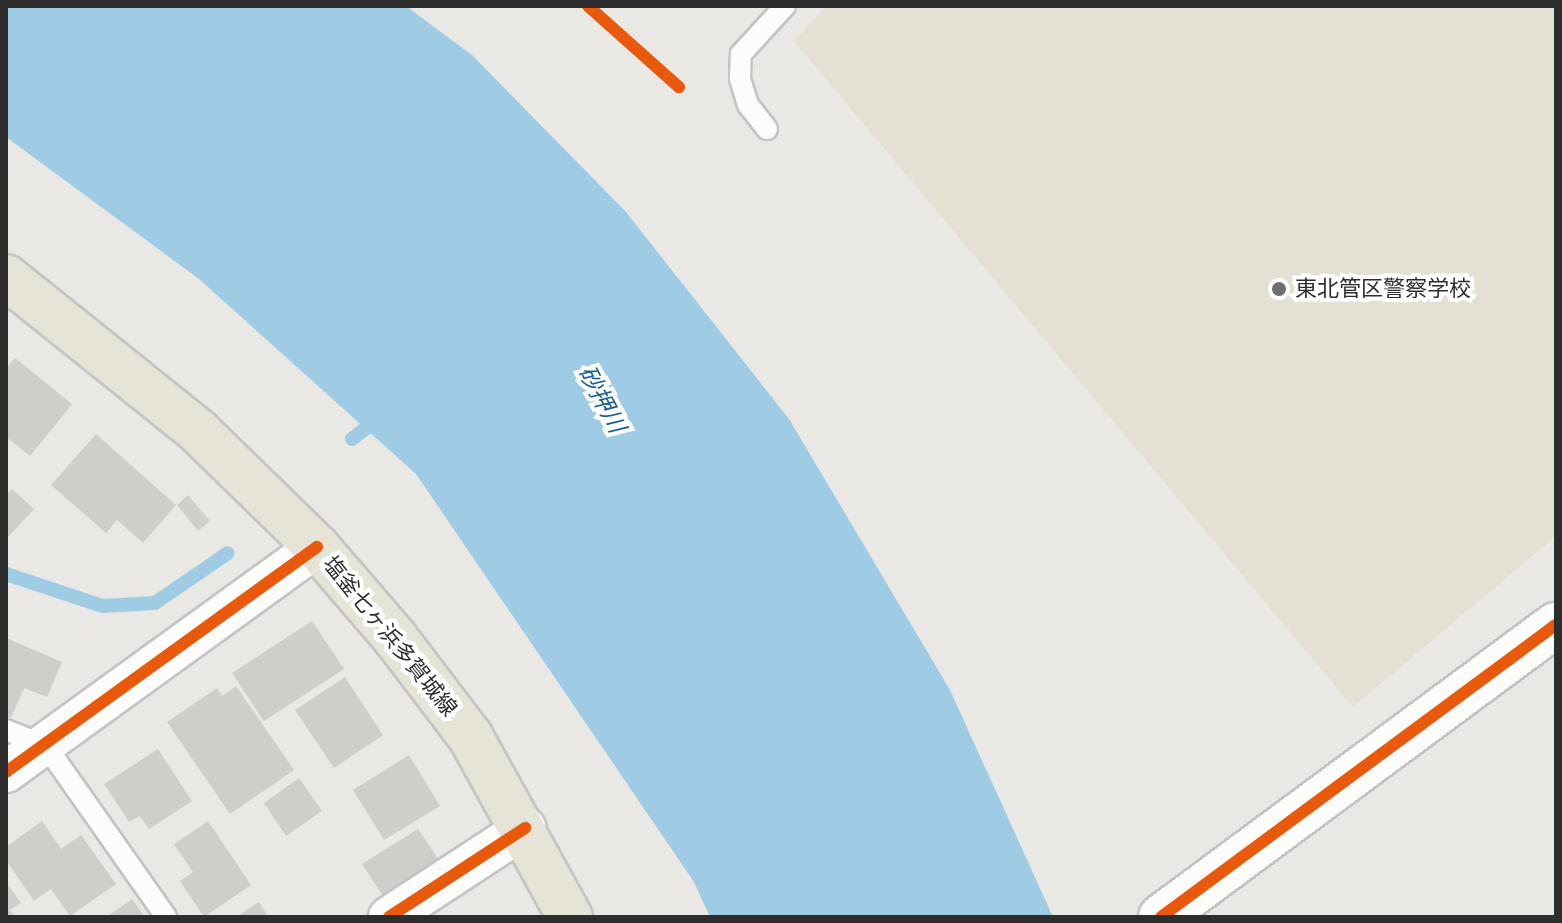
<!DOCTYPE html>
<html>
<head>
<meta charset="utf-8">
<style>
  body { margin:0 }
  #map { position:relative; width:1562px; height:923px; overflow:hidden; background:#eae8e4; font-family:Poppins,"Noto Sans JP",sans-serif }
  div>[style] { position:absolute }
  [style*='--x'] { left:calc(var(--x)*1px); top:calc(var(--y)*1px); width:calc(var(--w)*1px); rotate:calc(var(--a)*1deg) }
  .education>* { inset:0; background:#e4e0d4 }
  .water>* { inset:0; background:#9fcce4 }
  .stream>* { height:14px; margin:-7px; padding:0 7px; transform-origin:7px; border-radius:7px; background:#9fcce4 }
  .building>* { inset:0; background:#cfceca }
  .roads { filter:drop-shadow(2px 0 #c4c4c4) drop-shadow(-2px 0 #c4c4c4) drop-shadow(0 2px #c4c4c4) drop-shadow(0 -2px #c4c4c4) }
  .service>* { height:20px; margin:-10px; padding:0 10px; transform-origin:10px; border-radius:10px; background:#fcfcfb }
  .minor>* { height:40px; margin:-20px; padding:0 20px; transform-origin:20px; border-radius:20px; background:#fcfcfb }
  .tertiary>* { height:44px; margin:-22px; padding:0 22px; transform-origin:22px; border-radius:22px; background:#fcfcfb }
  .primary>* { height:44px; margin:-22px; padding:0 22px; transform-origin:22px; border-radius:22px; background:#e6e4d6 }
  .cycleway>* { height:12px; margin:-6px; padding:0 6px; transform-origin:6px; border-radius:6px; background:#e8590c }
  .dots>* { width:22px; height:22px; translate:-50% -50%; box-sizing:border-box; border:4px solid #fff; border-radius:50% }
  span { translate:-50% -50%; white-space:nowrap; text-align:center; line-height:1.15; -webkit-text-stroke:8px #fff; paint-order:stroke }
  .poi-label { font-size:22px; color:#2d2d2d }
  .left { translate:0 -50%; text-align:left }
  .street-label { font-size:22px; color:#2d2d2d }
  .water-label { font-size:24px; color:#1b5f94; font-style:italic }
  .frame { position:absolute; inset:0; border:8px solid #2d2d2d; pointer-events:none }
</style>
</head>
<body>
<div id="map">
  <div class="education">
    <div style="clip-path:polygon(826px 6px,1556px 6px,1556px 536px,1353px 707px,794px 41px)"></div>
  </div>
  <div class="water">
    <div style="clip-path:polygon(6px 6px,406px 6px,472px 55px,626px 212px,789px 419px,950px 690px,1053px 917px,710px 917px,694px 882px,416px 474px,199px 279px,6px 137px)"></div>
  </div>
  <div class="stream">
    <div style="--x:352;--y:439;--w:36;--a:-38"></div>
    <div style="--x:6;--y:574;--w:102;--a:18.3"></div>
    <div style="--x:103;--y:606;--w:52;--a:-3.3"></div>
    <div style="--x:155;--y:603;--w:88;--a:-34.4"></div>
  </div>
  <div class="building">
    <div style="clip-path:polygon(15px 358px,72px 404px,30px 456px,6px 437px,6px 369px)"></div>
    <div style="clip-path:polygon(96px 434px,176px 505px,143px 543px,117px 520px,106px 533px,51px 485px)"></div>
    <div style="clip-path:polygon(12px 489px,34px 509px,8px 537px,6px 495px)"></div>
    <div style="clip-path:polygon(188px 495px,210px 521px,198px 531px,177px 505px)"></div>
    <div style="clip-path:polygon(312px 621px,344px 669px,264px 721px,232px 673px)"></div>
    <div style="clip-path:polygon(6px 638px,62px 662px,47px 697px,24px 688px,11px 718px,6px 716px)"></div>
    <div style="clip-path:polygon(345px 677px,383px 735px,334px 768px,295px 710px)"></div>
    <div style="clip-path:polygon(236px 686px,294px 770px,230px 814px,167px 722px,217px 688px,222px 696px)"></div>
    <div style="clip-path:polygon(158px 749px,192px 801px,149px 829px,140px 816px,129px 822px,104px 784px)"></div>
    <div style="clip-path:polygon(409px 755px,440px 806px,384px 840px,353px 790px)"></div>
    <div style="clip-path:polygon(299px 778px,322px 811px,286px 836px,264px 803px)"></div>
    <div style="clip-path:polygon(42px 821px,61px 849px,81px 835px,116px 884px,70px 916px,51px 889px,34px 901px,6px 860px,6px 847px)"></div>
    <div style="clip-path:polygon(208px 821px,251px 885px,204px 917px,180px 881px,193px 872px,174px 844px)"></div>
    <div style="clip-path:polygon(418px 829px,443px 866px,387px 902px,362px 864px)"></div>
    <div style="clip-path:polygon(6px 882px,21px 903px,10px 910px,15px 917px,6px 917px)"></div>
    <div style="clip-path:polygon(132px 899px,145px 917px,106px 917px)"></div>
    <div style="clip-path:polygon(259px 902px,268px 917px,236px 917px)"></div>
  </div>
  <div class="roads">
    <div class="service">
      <div style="--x:767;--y:129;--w:31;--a:-128"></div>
      <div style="--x:748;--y:105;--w:28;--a:-107"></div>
      <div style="--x:740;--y:78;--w:24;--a:-88"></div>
      <div style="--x:741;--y:54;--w:65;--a:-47.5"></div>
      <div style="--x:6;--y:730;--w:43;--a:21.8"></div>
      <div style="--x:46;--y:746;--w:209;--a:54.9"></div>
    </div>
    <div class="minor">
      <div style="--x:6;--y:772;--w:384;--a:-35.9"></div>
      <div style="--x:389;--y:917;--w:163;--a:-33.2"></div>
    </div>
    <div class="tertiary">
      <div style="--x:1161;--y:917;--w:491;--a:-36.5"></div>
    </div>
    <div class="primary">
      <div style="--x:6;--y:277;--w:246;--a:38.7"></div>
      <div style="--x:198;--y:431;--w:166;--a:44.3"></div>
      <div style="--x:317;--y:547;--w:121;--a:49.3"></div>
      <div style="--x:396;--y:639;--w:122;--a:52.7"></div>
      <div style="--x:470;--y:736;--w:207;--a:61.1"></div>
    </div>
  </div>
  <div class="cycleway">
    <div style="--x:588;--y:6;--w:122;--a:41.7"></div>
    <div style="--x:6;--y:772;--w:384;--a:-35.9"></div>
    <div style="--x:389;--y:917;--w:163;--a:-33.2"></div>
    <div style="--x:1161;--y:917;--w:491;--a:-36.5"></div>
  </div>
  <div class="dots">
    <div style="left:1279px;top:289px;background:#6f6e6d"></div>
  </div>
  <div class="poi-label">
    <span class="left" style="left:1295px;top:289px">東北管区警察学校</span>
  </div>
  <div class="street-label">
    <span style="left:390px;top:636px;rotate:51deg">塩釜七ヶ浜多賀城線</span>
  </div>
  <div class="water-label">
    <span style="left:602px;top:399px;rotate:62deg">砂押川</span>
  </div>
  <div class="frame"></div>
</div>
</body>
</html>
